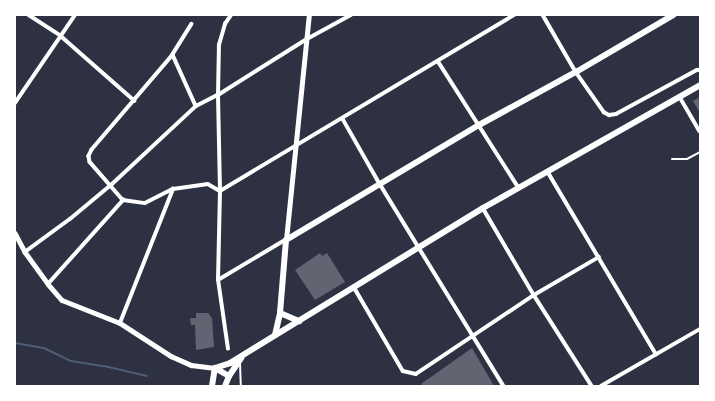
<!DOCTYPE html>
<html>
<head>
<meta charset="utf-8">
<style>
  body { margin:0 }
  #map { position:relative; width:715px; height:401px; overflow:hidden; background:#2d3142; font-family:Literata,serif }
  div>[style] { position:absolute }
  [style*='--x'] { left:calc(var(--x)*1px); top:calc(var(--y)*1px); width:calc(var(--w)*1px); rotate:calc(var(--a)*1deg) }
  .stream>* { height:2px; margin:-1px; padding:0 1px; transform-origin:1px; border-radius:1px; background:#4f5d75 }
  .building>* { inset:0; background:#626471 }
  .service>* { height:2px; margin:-1px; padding:0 1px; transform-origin:1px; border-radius:1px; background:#fff }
  .minor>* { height:3.5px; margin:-1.75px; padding:0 1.75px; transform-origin:1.75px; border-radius:1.75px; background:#fff }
  .tertiary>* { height:4.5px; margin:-2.25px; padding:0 2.25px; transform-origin:2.25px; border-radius:2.25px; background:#fff }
  .trunk>* { height:6px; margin:-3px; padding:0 3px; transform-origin:3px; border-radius:3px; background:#fff }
  span { translate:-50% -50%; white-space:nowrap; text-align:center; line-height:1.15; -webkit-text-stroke:4px #fff; paint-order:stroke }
  .frame { position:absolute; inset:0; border:16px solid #fff; pointer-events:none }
</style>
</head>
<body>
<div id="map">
  <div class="stream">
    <div style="--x:15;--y:343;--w:29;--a:10"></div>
    <div style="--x:44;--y:348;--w:30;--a:26"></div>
    <div style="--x:71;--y:361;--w:33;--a:9"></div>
    <div style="--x:104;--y:366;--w:44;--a:13.1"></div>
  </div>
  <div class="building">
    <div style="clip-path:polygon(700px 97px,700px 113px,693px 101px)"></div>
    <div style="clip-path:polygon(320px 253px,322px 256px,327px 253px,345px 282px,315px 300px,295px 270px)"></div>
    <div style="clip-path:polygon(196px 313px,208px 313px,212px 318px,214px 347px,196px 350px,195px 325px,191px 325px,190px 318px,196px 318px)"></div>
    <div style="clip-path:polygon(472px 348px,494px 386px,423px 386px,421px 384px)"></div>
  </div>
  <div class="service">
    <div style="--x:672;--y:159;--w:15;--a:0"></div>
    <div style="--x:687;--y:159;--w:15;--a:-28"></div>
    <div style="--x:240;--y:363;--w:23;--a:88"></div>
  </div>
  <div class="minor">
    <div style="--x:29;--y:15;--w:38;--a:33"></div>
    <div style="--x:61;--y:36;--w:98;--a:41.3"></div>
    <div style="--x:543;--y:15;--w:66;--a:59.9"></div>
    <div style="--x:576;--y:72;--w:49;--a:55"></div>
    <div style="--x:604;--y:112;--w:6;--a:31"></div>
    <div style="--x:609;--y:115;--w:7;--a:-8"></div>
    <div style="--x:616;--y:114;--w:92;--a:-28.5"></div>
    <div style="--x:697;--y:70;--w:3;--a:0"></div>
    <div style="--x:192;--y:24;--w:36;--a:122"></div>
    <div style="--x:173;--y:55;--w:125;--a:130.5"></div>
    <div style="--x:92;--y:150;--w:7;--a:117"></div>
    <div style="--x:89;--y:156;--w:6;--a:81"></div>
    <div style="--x:90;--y:162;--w:50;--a:49"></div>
    <div style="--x:123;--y:200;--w:22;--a:8"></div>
    <div style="--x:145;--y:203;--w:31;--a:-27"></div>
    <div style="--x:173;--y:189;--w:35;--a:-8"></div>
    <div style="--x:208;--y:184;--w:14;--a:30"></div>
    <div style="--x:173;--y:55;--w:56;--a:65.7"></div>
    <div style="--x:438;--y:61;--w:151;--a:57.5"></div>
    <div style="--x:680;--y:97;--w:39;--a:60"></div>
    <div style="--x:15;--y:103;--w:107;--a:-55.7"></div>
    <div style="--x:343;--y:119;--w:75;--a:60.4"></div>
    <div style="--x:380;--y:184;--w:237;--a:58.5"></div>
    <div style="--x:548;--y:172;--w:212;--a:59.3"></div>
    <div style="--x:220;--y:191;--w:343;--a:-30.9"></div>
    <div style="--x:483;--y:208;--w:101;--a:59.6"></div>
    <div style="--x:534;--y:295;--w:108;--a:57.5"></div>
    <div style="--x:25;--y:252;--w:56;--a:-36.3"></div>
    <div style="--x:70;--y:219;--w:53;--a:-39.7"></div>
    <div style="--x:111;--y:185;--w:116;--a:-42.9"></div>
    <div style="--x:196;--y:106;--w:25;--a:-27"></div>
    <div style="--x:218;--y:95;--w:105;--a:-32.2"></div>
    <div style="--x:307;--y:39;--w:50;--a:-28.6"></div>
    <div style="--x:218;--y:280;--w:78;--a:-30.8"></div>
    <div style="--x:48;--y:284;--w:113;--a:-48.2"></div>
    <div style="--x:354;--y:287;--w:97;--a:59.7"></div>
    <div style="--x:403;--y:371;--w:13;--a:13"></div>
    <div style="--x:416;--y:374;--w:142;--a:-33.8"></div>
    <div style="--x:534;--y:295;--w:75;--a:-30.3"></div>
    <div style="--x:120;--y:323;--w:144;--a:-68.4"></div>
    <div style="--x:228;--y:349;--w:70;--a:-98.2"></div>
    <div style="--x:218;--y:280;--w:89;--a:-88.7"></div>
    <div style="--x:220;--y:191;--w:96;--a:-91.2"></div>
    <div style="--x:218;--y:95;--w:50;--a:-88.9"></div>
    <div style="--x:219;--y:45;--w:22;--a:-74"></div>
    <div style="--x:225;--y:24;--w:11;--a:-56"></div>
    <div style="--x:601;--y:386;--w:114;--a:-29.9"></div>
  </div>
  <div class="tertiary">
    <div style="--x:15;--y:233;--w:21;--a:62"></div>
    <div style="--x:25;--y:252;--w:39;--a:54"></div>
    <div style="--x:48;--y:284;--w:21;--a:49"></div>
    <div style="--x:62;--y:300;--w:62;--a:21.6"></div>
    <div style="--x:120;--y:323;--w:61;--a:32.9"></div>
    <div style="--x:171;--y:356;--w:22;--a:24"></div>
    <div style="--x:191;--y:365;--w:24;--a:7"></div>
    <div style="--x:286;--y:240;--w:226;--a:-84.2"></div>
  </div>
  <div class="trunk">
    <div style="--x:280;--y:313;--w:21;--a:23"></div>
    <div style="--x:275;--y:335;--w:23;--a:-77"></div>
    <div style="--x:280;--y:313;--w:73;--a:-85.3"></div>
    <div style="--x:286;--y:240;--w:225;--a:-30.8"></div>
    <div style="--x:479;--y:125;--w:111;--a:-28.7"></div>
    <div style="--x:576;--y:72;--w:113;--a:-30.4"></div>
    <div style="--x:215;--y:368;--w:16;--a:-18"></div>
    <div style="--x:230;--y:363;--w:297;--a:-31.5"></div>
    <div style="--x:483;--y:208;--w:249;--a:-29.5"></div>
    <div style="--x:215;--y:368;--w:16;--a:30"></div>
    <div style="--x:212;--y:386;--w:18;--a:-81"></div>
    <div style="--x:225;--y:386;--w:11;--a:-68"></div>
    <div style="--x:229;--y:376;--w:22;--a:-56"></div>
  </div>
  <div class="frame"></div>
</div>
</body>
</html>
